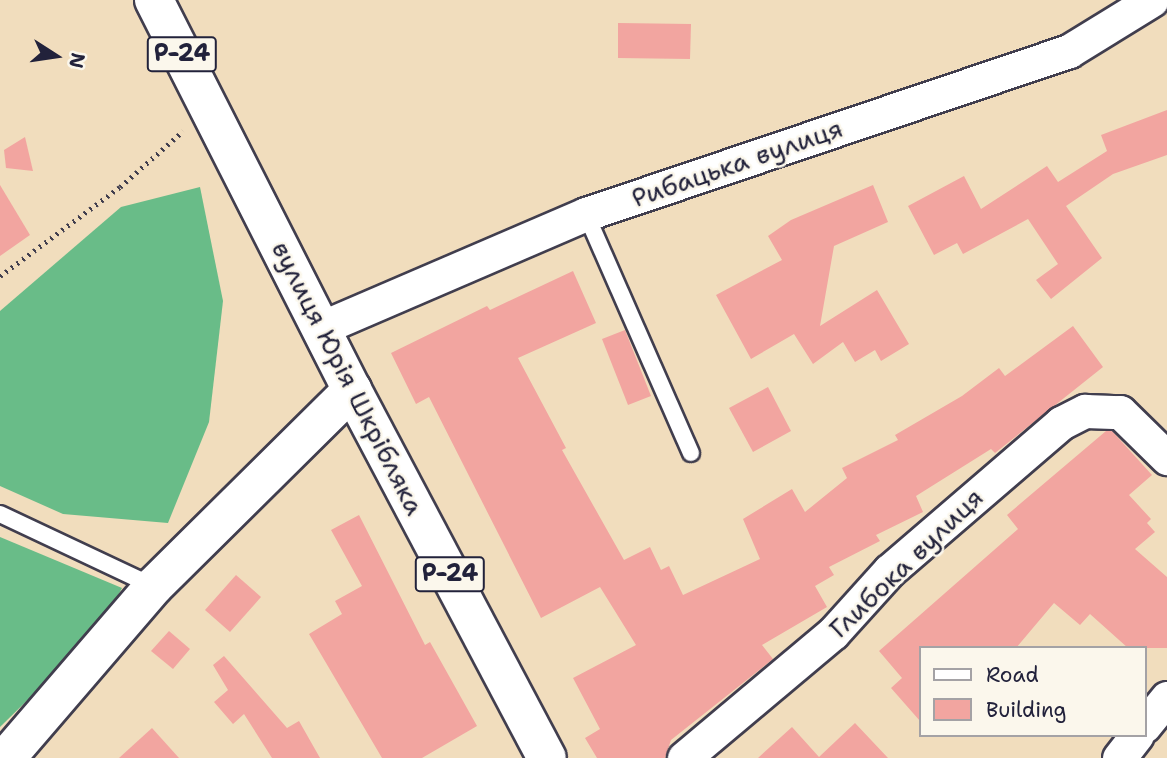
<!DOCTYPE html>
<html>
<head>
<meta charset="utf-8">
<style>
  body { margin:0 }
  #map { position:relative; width:1167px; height:758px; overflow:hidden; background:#f1ddbd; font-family:"Shantell Sans",sans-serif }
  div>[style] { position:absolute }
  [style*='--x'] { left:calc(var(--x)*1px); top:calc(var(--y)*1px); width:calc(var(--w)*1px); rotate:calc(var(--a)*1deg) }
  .forest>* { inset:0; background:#69bc88 }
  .building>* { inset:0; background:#f2a5a0 }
  .path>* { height:4.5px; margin-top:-2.25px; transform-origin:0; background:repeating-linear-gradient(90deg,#413e4e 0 2px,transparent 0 7px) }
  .roads { filter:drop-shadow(2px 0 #413e4e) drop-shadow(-2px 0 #413e4e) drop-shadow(0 2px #413e4e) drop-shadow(0 -2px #413e4e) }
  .service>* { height:16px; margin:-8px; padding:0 8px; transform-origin:8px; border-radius:8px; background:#fff }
  .minor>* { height:33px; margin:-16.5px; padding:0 16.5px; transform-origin:16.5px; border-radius:16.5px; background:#fff }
  .tertiary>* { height:38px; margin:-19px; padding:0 19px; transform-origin:19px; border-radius:19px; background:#fff }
  .primary>* { height:38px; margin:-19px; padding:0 19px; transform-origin:19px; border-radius:19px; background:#fff }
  span { translate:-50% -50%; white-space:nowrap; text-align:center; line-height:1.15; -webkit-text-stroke:5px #fbf7ec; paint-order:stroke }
  .shield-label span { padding:2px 5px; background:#fbf7ec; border:2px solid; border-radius:5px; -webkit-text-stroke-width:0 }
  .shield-label { font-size:24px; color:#22223b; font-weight:700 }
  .street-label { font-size:26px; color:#22223b }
  .legend { position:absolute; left:919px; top:646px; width:228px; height:91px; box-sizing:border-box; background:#fbf7ec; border:2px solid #a4a2a5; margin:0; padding:9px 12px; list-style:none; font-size:21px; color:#22223b }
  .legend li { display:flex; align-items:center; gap:14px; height:35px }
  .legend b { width:35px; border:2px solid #a4a2a5 }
  .north { position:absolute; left:21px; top:21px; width:70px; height:70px; -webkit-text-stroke:5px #fbf7ec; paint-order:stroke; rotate:102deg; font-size:19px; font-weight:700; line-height:28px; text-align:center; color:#22223b }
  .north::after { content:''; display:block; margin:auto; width:24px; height:32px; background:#22223b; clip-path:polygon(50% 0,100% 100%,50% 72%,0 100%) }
</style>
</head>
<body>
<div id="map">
  <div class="forest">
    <div style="clip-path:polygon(200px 187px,223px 301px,209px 422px,168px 523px,63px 514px,0 486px,0 311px,121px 207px)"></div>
    <div style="clip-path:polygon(0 537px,122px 588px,100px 629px,0 727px)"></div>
  </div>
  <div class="building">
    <div style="clip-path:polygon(618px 23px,691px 24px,690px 59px,618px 58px)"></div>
    <div style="clip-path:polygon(1167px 110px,1167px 155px,1113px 174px,1066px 206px,1102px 258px,1051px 299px,1036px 280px,1058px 264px,1028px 219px,963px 254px,957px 243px,934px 255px,908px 206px,964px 176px,981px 209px,1047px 166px,1058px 182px,1107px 151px,1101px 135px)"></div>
    <div style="clip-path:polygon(25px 137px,33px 171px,6px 168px,4px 150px)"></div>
    <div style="clip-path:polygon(0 185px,30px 235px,0 256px)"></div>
    <div style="clip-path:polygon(873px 185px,888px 222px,834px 246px,820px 326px,877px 290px,909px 344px,881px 361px,875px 350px,855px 362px,843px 342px,813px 364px,794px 334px,751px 359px,716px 295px,782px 260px,768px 236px,791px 220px)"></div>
    <div style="clip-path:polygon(573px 271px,596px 323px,518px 358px,566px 448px,562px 450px,624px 560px,650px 547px,661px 570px,669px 566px,683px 595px,760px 559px,743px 519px,792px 489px,805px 512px,847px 478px,842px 468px,898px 440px,895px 435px,962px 396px,999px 368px,1005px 376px,1073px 326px,1103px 367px,995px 453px,991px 449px,916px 496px,923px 512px,876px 535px,880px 541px,829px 567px,834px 575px,815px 586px,827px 607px,762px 645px,773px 659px,671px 740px,665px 758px,597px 758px,585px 738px,600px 729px,573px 678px,636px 645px,600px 587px,541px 618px,429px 397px,416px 404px,391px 353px,487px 306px,490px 310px)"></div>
    <div style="clip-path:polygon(625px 330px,651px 396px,628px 405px,602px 339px)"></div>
    <div style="clip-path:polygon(768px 387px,791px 431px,753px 452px,729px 408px)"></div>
    <div style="clip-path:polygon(1106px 431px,1112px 431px,1152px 475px,1129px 495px,1151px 519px,1147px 523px,1155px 532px,1135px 549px,1167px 577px,1167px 648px,1128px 648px,1090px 614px,1080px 625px,1054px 603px,1016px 648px,920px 648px,920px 721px,891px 688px,902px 678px,879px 651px,1018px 529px,1007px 515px)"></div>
    <div style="clip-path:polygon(359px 515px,425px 645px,430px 642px,477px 726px,422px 758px,382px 758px,309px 634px,342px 614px,335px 601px,362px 586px,331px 530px)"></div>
    <div style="clip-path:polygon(236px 575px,261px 597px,230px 632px,205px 610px)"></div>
    <div style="clip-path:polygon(169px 631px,190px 649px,173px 669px,151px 651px)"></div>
    <div style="clip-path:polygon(224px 656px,287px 728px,299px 721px,320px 758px,272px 758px,244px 714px,233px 724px,214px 702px,228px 690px,213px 665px)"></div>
    <div style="clip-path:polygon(855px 723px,888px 758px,758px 758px,792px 727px,819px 757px)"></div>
    <div style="clip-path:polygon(152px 728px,179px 758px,119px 758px)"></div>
  </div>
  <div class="path">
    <div style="--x:0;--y:276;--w:149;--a:-36.6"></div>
    <div style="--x:120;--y:187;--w:84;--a:-41.6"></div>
  </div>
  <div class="roads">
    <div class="service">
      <div style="--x:586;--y:214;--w:261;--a:66.3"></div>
      <div style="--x:0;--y:514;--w:169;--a:25.2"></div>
    </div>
    <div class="minor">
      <div style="--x:321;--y:328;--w:288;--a:-23.3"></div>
      <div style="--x:586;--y:214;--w:510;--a:-18.65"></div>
      <div style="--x:1069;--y:51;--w:97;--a:-31.6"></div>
      <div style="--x:1144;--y:726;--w:36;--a:-51"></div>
      <div style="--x:684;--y:758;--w:194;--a:-40"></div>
      <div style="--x:833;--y:633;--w:84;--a:-47.9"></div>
      <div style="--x:889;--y:571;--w:227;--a:-40.7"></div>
      <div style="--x:1061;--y:423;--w:27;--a:-27"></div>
      <div style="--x:1085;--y:411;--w:35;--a:2"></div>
      <div style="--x:1120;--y:412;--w:66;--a:44.4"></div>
      <div style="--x:1119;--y:758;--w:29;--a:-52"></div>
    </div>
    <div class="tertiary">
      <div style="--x:6;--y:758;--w:227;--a:-49.3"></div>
      <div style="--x:154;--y:586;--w:279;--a:-44.7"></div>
    </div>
    <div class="primary">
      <div style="--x:154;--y:0;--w:437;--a:63.1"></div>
      <div style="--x:352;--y:390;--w:416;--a:62.1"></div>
    </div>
  </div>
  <div class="shield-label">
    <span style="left:182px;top:54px">Р-24</span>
    <span style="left:450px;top:574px">Р-24</span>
  </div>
  <div class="street-label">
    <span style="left:737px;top:163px;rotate:-19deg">Рибацька вулиця</span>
    <span style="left:348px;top:378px;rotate:63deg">вулиця Юрія Шкрібляка</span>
    <span style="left:906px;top:563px;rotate:-44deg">Глибока вулиця</span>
  </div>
  <ul class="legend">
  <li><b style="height:9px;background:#fff"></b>Road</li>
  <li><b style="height:19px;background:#f2a5a0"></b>Building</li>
  </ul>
  <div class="north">N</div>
</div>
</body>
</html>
